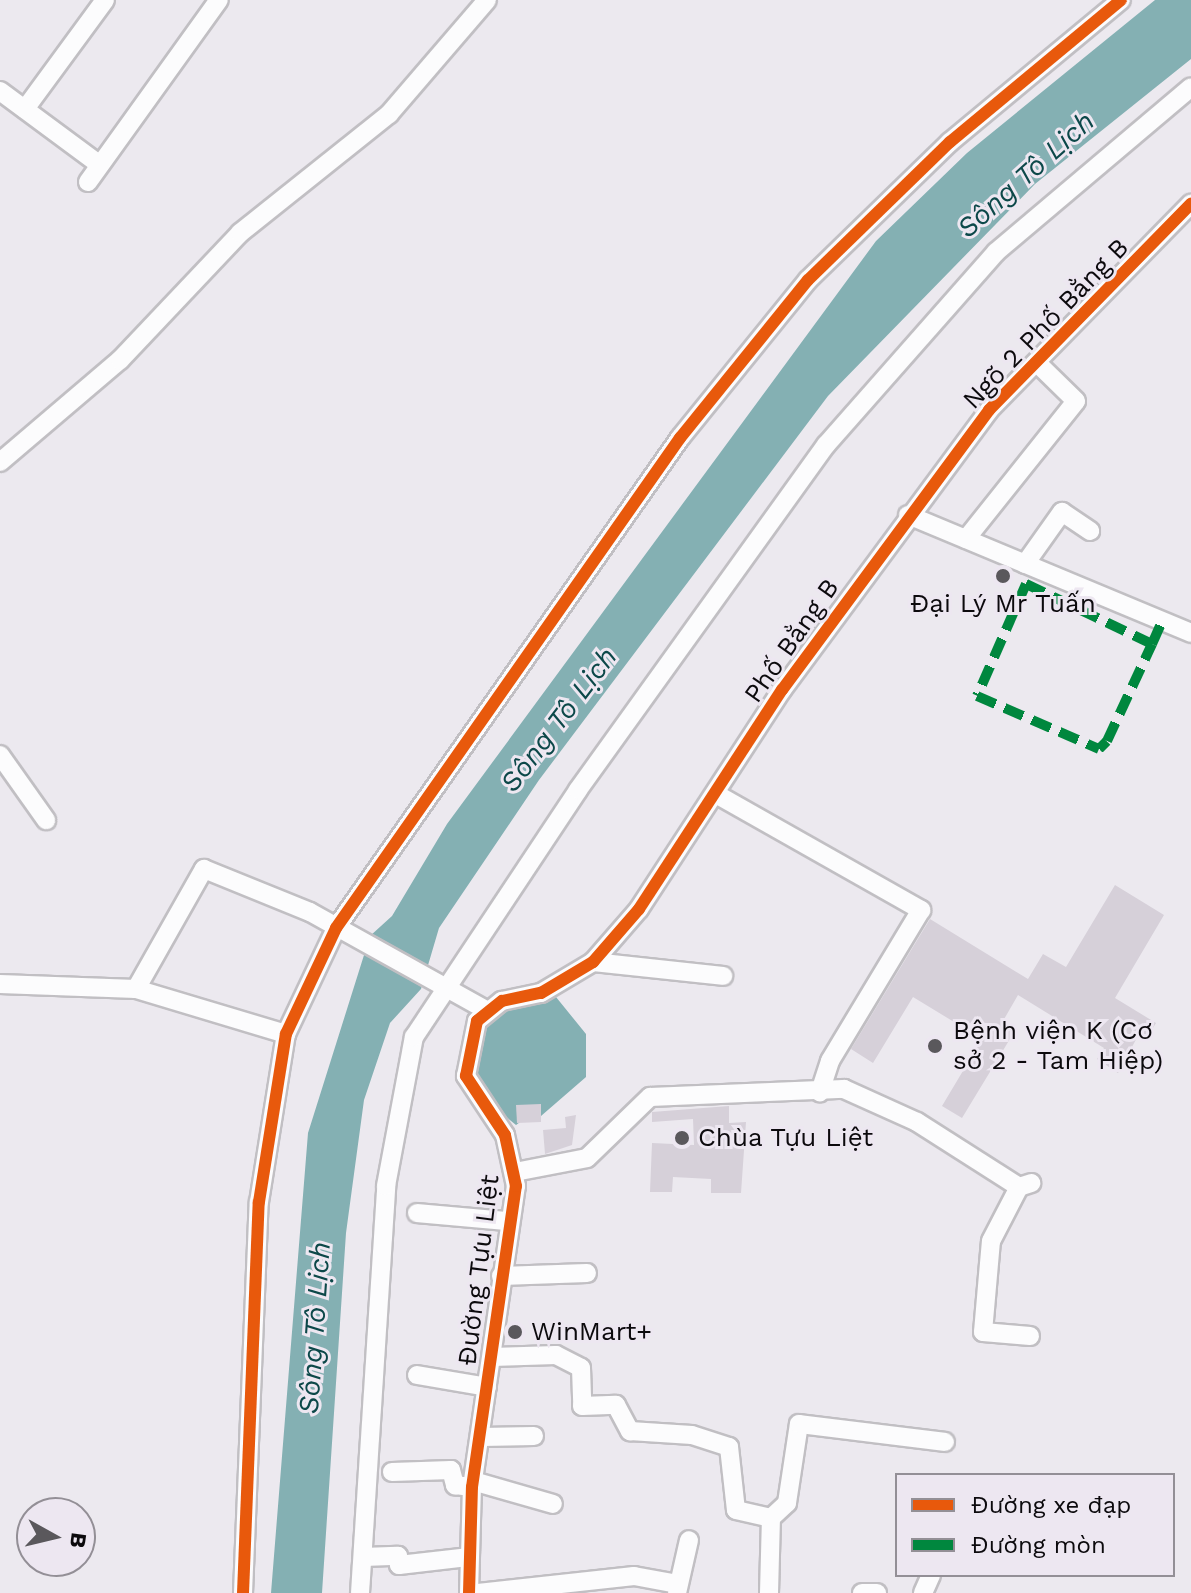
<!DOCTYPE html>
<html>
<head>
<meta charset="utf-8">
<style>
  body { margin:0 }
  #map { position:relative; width:1191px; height:1593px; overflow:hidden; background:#ece9ef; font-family:"Work Sans",sans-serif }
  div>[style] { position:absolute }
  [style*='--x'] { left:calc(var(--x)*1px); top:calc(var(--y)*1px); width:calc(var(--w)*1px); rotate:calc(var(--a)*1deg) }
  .water>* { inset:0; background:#84b0b3 }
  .building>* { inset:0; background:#d6d0d9 }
  .roads { filter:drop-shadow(2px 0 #c1bfc3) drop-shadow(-2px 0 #c1bfc3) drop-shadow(0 2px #c1bfc3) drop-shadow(0 -2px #c1bfc3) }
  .minor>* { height:18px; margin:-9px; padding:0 9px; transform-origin:9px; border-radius:9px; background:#fcfcfd }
  .quiet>* { height:10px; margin-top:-5px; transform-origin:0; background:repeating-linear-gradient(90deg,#00873e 0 20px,transparent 0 30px) }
  .cycleway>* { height:12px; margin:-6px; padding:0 6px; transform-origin:6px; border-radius:6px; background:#e8590c }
  .dots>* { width:22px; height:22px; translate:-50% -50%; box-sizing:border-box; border:4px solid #ede7f1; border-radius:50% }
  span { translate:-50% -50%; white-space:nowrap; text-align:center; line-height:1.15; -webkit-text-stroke:6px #ede7f1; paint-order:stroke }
  .street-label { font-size:26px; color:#0c0a0d }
  .poi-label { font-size:26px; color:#0c0a0d }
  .left { translate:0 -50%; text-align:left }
  .water-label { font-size:28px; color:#0c4849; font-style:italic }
  .legend { position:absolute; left:895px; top:1473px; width:280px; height:104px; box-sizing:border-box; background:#ede7f1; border:2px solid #938f96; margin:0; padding:10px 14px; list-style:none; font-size:24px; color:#0c0a0d }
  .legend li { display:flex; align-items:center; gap:16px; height:40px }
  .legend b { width:40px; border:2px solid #938f96 }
  .north { position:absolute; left:16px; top:1497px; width:80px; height:80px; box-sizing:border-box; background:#ede7f1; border:2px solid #938f96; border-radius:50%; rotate:98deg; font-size:22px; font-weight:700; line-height:32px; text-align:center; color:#0c0a0d }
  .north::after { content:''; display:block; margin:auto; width:28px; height:36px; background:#5a585c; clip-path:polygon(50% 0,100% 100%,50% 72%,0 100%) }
</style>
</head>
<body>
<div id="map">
  <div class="water">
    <div style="clip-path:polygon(1155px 0,1191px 0,1191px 59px,1035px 184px,828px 396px,539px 780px,439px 928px,421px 989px,390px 1023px,364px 1100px,346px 1233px,322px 1593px,271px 1593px,308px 1133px,370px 936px,392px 916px,447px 824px,876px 241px,967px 153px)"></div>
    <div style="clip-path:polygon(556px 997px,586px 1034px,586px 1077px,541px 1116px,540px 1108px,516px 1125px,483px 1098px,467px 1057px,490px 1013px)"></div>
  </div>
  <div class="building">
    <div style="clip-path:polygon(1115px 885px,1164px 915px,1115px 998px,1156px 1023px,1148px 1036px,1140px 1032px,1118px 1073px,1097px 1059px,1104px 1048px,1018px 995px,1003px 1021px,1016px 1029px,962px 1118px,942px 1106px,982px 1039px,913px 997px,873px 1063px,851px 1049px,930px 919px,1028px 979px,1043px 954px,1066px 967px)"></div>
    <div style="clip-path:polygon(541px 1104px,541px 1122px,517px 1123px,516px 1105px)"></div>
    <div style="clip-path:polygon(729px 1106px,729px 1123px,746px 1122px,741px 1193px,711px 1193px,711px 1179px,673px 1177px,672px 1192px,650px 1192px,652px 1143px,694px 1145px,693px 1119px,652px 1122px,652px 1112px)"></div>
    <div style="clip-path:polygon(576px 1115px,572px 1145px,545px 1154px,543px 1130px,566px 1128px,565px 1117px)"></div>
  </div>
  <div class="roads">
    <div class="minor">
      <div style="--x:0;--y:91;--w:124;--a:36.5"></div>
      <div style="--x:25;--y:109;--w:135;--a:-53.7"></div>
      <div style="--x:88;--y:182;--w:224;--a:-54.3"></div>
      <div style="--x:0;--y:462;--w:157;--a:-40.4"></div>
      <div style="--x:120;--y:360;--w:175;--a:-46.6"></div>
      <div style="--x:240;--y:233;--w:191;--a:-38.6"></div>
      <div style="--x:389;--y:114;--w:150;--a:-49.3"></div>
      <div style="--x:908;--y:515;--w:307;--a:22.6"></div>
      <div style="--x:966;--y:539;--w:176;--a:-51.4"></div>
      <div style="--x:1076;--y:401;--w:54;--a:-135.7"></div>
      <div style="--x:1025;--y:564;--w:64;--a:-54.6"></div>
      <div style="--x:1062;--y:512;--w:34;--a:34"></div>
      <div style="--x:0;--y:755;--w:80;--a:54.7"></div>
      <div style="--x:716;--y:794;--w:236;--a:29.5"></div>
      <div style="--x:921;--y:910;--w:176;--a:121.1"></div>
      <div style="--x:830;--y:1061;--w:33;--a:108"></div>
      <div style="--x:593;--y:962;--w:131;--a:6.1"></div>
      <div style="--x:0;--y:984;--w:136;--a:2.1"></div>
      <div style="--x:136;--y:989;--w:157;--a:16.7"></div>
      <div style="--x:136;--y:989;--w:138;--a:-60.5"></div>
      <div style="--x:204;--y:869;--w:114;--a:22.1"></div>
      <div style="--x:310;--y:912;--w:201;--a:29.1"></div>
      <div style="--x:515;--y:1172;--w:73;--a:-11"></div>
      <div style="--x:587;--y:1158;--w:88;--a:-44.1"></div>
      <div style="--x:650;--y:1097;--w:194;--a:-2.4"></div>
      <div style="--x:844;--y:1089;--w:80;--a:24.3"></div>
      <div style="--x:917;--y:1122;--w:121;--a:32.5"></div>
      <div style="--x:417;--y:1213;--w:89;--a:5.1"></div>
      <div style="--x:501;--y:1276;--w:86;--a:-2"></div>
      <div style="--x:1030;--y:1336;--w:47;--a:-175.1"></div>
      <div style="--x:983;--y:1332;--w:91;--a:-85"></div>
      <div style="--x:991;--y:1241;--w:61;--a:-62.6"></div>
      <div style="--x:1019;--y:1187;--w:13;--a:-18"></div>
      <div style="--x:492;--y:1357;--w:64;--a:-1.8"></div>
      <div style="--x:556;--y:1355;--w:28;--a:27"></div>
      <div style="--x:581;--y:1368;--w:38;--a:88"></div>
      <div style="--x:582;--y:1406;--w:34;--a:-2"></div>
      <div style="--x:616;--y:1405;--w:30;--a:62"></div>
      <div style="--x:630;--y:1431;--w:62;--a:3.7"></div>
      <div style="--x:692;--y:1435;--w:39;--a:18"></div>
      <div style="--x:729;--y:1447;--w:63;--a:83.7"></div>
      <div style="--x:736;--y:1510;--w:36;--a:13"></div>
      <div style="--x:417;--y:1375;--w:71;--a:9.7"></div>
      <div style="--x:482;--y:1437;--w:52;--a:-1.1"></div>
      <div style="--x:392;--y:1472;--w:59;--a:-1.9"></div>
      <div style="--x:451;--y:1470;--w:16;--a:75"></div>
      <div style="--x:455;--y:1485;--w:17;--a:7"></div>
      <div style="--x:473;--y:1481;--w:83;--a:16"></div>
      <div style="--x:363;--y:1557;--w:35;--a:-2"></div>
      <div style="--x:398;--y:1556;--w:9;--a:84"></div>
      <div style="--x:399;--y:1565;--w:69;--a:-6.6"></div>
      <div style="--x:243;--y:1593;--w:391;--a:-87.7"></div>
      <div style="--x:259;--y:1202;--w:170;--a:-80.9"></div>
      <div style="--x:286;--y:1034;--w:117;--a:-64.7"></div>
      <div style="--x:336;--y:928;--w:599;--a:-54.93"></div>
      <div style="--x:680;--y:438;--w:203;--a:-51"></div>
      <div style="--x:808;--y:280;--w:198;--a:-44.2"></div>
      <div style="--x:950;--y:142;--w:222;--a:-39.7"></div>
      <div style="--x:360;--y:1593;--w:408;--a:-86.3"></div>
      <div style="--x:386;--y:1186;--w:152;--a:-79.4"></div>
      <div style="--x:414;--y:1037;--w:296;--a:-56.4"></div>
      <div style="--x:578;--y:790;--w:425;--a:-54.3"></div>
      <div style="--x:826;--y:445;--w:257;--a:-48.6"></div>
      <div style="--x:996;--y:252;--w:255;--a:-40.2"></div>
      <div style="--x:469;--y:1593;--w:106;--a:-88.4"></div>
      <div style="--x:472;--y:1487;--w:304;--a:-81.7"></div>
      <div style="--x:516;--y:1186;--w:52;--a:-102.2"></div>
      <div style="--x:505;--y:1135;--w:71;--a:-123.5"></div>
      <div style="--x:466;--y:1076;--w:56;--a:-78.7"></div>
      <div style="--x:477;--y:1021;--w:32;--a:-39"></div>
      <div style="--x:502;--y:1001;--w:40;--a:-12"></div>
      <div style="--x:541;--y:993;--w:61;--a:-30.8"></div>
      <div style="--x:593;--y:962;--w:70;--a:-49"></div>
      <div style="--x:639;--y:909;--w:262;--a:-56.9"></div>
      <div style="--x:782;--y:690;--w:348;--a:-53.5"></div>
      <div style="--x:989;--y:410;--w:289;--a:-45.6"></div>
      <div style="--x:478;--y:1593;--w:157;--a:-6.2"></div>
      <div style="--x:634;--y:1576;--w:45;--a:10.3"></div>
      <div style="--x:677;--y:1593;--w:54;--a:-77.2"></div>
      <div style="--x:769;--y:1593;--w:75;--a:-88.5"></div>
      <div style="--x:771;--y:1518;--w:22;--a:-43"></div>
      <div style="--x:787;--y:1503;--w:80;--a:-81.4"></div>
      <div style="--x:799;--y:1424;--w:147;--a:7"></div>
      <div style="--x:862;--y:1593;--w:15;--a:0"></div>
      <div style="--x:923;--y:1593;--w:20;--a:-66"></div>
    </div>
  </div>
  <div class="quiet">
    <div style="--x:1152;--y:644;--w:140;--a:-154.5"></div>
    <div style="--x:1026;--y:584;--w:122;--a:113.6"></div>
    <div style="--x:977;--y:696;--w:133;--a:23.5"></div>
    <div style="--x:1099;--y:749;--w:11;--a:-45"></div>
    <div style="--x:1107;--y:741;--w:107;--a:-65.1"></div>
    <div style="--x:1152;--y:644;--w:27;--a:-66"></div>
  </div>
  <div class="cycleway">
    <div style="--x:243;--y:1593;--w:391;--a:-87.7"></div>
    <div style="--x:259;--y:1202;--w:170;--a:-80.9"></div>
    <div style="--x:286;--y:1034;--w:117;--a:-64.7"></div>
    <div style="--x:336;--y:928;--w:599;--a:-54.93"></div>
    <div style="--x:680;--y:438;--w:203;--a:-51"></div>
    <div style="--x:808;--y:280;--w:198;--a:-44.2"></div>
    <div style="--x:950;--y:142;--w:222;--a:-39.7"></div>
    <div style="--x:469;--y:1593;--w:106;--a:-88.4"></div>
    <div style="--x:472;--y:1487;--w:304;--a:-81.7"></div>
    <div style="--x:516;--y:1186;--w:52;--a:-102.2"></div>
    <div style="--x:505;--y:1135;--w:71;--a:-123.5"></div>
    <div style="--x:466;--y:1076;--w:56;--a:-78.7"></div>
    <div style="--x:477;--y:1021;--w:32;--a:-39"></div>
    <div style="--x:502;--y:1001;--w:40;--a:-12"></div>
    <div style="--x:541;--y:993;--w:61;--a:-30.8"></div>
    <div style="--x:593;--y:962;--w:70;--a:-49"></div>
    <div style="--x:639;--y:909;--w:262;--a:-56.9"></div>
    <div style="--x:782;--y:690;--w:348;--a:-53.5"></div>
    <div style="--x:989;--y:410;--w:289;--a:-45.6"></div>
  </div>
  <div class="dots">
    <div style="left:1003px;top:576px;background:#5a585c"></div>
    <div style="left:935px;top:1046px;background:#5a585c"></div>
    <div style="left:682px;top:1138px;background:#5a585c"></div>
    <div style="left:515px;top:1332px;background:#5a585c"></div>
  </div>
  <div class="street-label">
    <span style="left:1046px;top:324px;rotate:-46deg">Ngõ 2 Phố Bằng B</span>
    <span style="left:792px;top:641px;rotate:-55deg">Phố Bằng B</span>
    <span style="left:479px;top:1270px;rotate:-83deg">Đường Tựu Liệt</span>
  </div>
  <div class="poi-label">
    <span style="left:1003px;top:604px">Đại Lý Mr Tuấn</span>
    <span class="left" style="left:953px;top:1046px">Bệnh viện K (Cơ<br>sở 2 - Tam Hiệp)</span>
    <span class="left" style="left:698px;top:1138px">Chùa Tựu Liệt</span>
    <span class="left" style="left:531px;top:1332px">WinMart+</span>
  </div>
  <div class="water-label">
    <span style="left:1026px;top:175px;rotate:-42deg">Sông Tô Lịch</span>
    <span style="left:559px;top:720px;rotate:-53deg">Sông Tô Lịch</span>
    <span style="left:315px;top:1328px;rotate:-86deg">Sông Tô Lịch</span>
  </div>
  <ul class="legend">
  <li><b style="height:10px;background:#e8590c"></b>Đường xe đạp</li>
  <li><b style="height:10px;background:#00873e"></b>Đường mòn</li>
  </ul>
  <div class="north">B</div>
</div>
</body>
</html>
